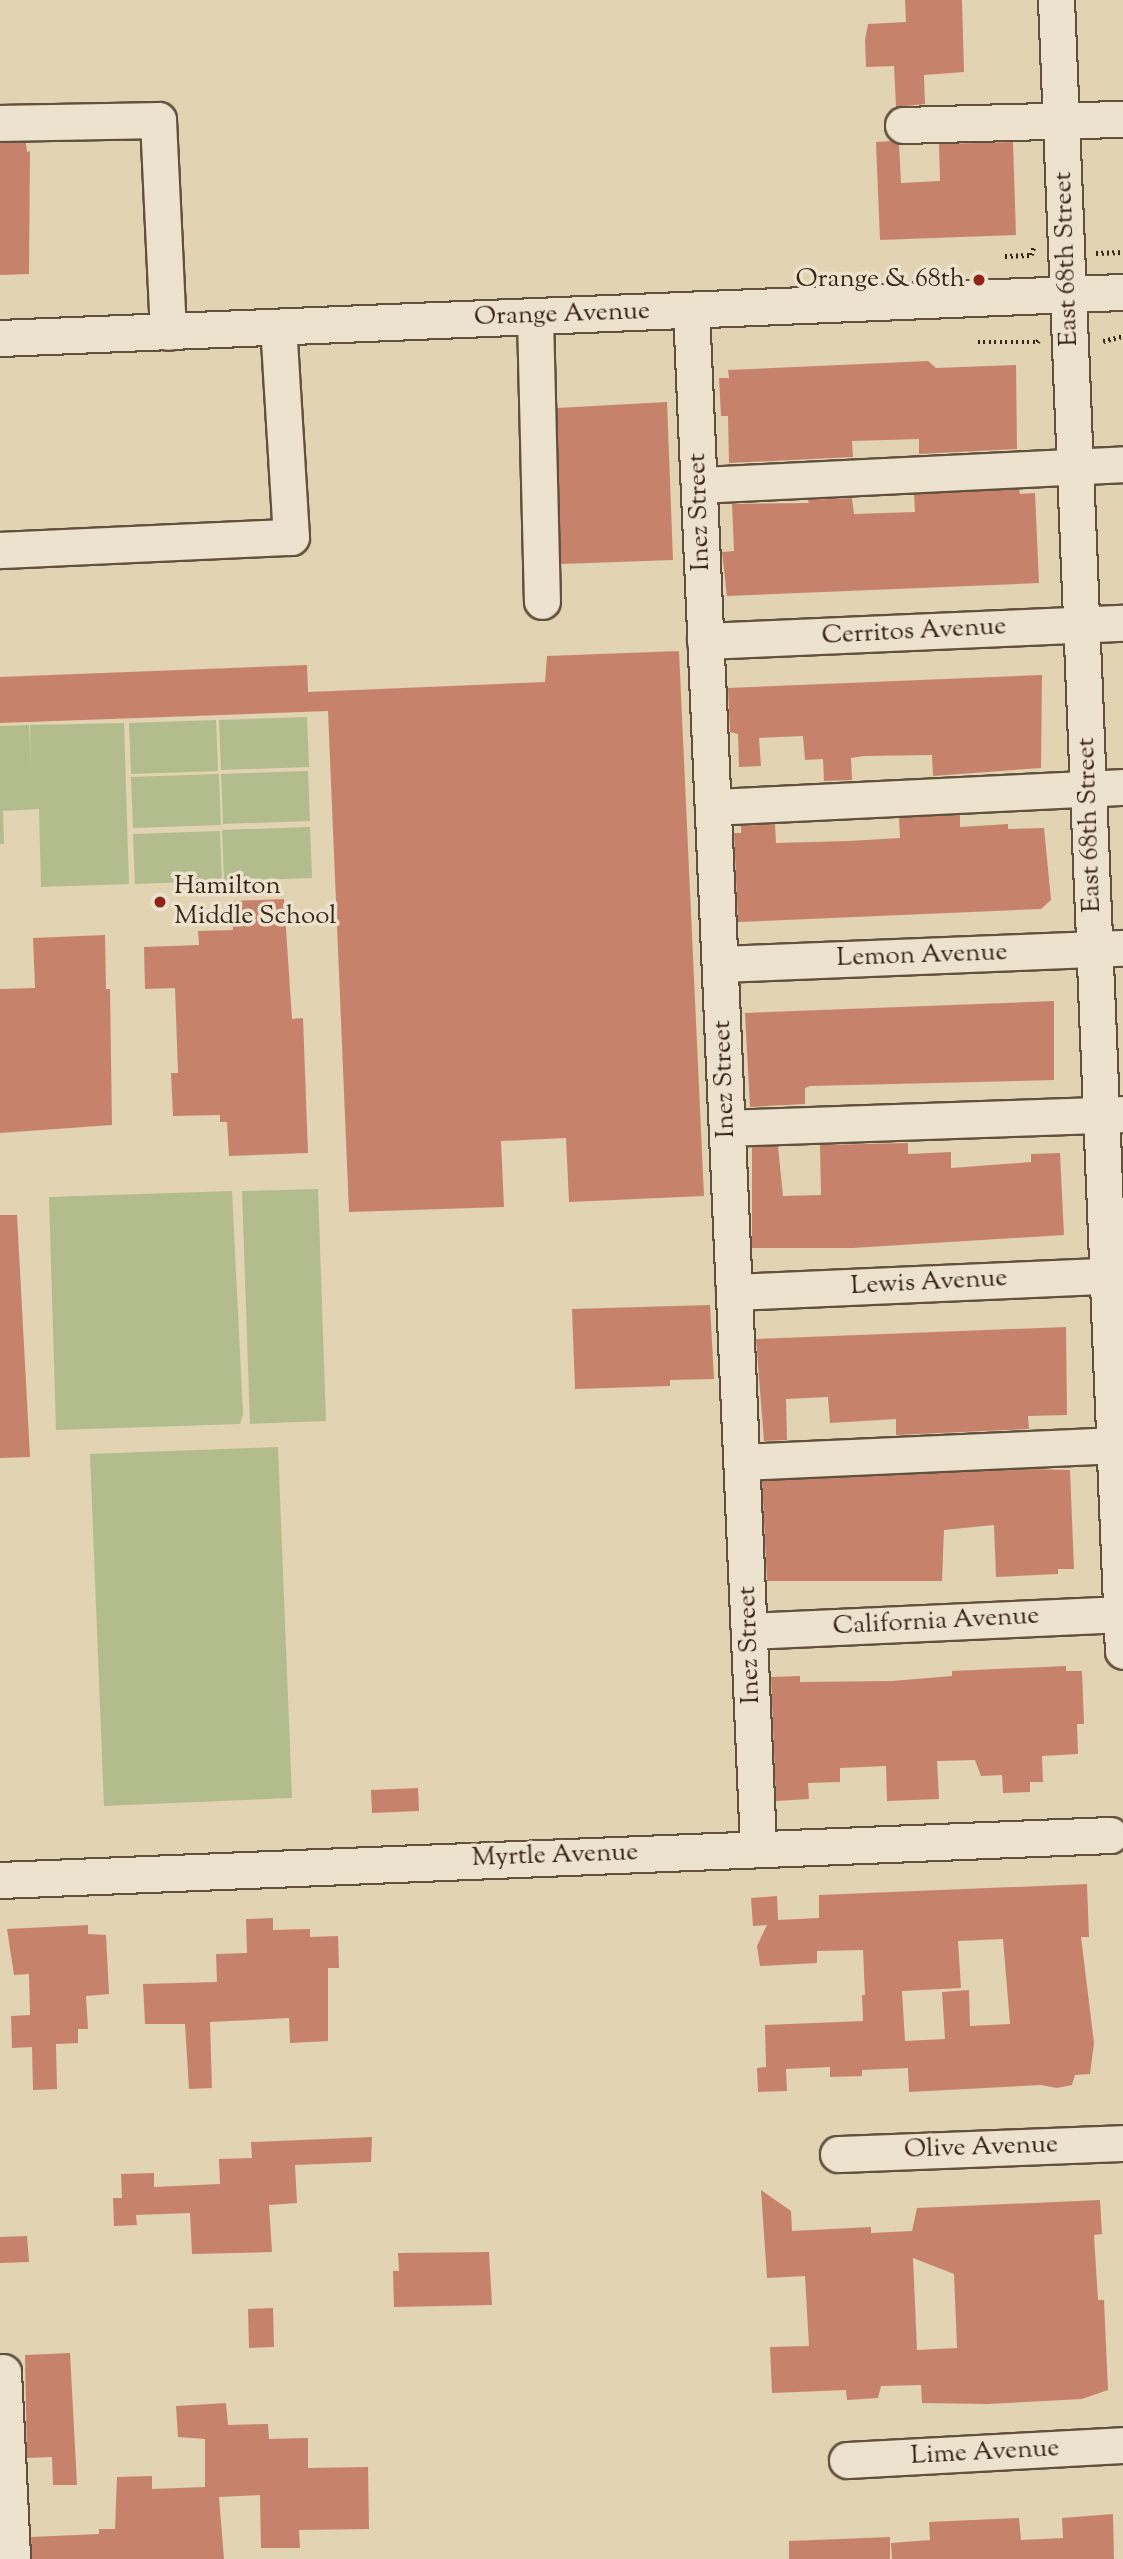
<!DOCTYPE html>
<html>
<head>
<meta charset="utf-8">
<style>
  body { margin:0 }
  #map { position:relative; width:1123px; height:2559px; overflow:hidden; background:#e2d3b3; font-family:"Sorts Mill Goudy",serif }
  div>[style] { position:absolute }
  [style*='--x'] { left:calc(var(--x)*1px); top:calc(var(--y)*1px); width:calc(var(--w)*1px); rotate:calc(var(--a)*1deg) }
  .green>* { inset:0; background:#b3bc8d }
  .building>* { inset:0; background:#c7826c }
  .path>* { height:4.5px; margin-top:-2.25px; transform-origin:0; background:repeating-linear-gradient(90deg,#352716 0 2px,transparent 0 5.5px) }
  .roads { filter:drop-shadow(2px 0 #60523d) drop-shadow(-2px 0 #60523d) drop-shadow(0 2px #60523d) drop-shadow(0 -2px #60523d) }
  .minor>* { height:35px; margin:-17.5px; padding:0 17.5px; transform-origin:17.5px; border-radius:17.5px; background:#ece2ce }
  .dots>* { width:19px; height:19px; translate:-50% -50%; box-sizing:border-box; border:4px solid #ece2ce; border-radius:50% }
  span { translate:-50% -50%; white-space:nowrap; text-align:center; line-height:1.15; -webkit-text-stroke:7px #ece2ce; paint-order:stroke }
  .street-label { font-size:26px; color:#352716 }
  .poi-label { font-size:26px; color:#352716 }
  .right { translate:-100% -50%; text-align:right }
  .left { translate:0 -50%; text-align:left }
</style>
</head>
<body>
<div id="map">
  <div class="green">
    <div style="clip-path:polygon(307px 717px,309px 767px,221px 770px,219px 720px)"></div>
    <div style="clip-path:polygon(216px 720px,218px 771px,131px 774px,129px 723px)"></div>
    <div style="clip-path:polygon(124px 723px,129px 884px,41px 887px,39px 809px,3px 811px,4px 844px,0 844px,0 726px,29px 725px,31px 770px,30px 725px)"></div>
    <div style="clip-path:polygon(308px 771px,310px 821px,223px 824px,221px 774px)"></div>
    <div style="clip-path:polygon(219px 774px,221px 825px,133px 828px,131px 777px)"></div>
    <div style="clip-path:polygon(310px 827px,312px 878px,224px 881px,222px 830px)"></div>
    <div style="clip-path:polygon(220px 831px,222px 881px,135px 884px,133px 834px)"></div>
    <div style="clip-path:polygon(318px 1189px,326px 1421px,250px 1424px,242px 1191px)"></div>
    <div style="clip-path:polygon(232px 1191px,243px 1414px,240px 1424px,56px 1430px,49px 1197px)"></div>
    <div style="clip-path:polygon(278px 1447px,292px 1798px,104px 1806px,90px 1454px)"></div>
  </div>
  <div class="building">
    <div style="clip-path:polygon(905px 0,962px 0,964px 72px,924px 75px,925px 104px,896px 107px,894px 66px,866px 67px,865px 40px,868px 24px,906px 22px)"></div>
    <div style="clip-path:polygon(892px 141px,899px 144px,901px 183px,940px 181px,939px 144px,1013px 142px,1016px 235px,880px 240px,876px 142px)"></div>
    <div style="clip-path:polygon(0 143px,26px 143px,27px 152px,30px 151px,29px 274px,0 275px)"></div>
    <div style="clip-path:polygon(928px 361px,936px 368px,1016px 365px,1017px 449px,919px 454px,919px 439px,852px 441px,853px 457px,729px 463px,728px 416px,721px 416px,719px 378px,729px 378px,728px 370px)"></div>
    <div style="clip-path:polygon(667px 402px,673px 560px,561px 564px,557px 408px)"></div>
    <div style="clip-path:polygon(1019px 489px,1020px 494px,1035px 493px,1039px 583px,727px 596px,722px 552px,734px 551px,732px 504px,809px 503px,808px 500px,852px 498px,854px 514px,915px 512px,914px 494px)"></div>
    <div style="clip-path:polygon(679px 651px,704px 1196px,569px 1202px,566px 1138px,501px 1141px,504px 1207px,349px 1212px,328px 711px,0 723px,0 677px,307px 665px,308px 692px,545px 682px,547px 656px)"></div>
    <div style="clip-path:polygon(1042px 675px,1041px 768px,933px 776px,932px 755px,864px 756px,851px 758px,852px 780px,824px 781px,823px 759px,805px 760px,803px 736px,759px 738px,761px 766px,739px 767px,738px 734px,730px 732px,728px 688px)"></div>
    <div style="clip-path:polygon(960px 815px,960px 827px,1008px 824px,1008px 829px,1044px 828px,1051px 900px,1041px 909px,738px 922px,734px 833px,741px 833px,741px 826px,775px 824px,776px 843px,849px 841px,900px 838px,899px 818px)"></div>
    <div style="clip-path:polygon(284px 899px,292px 1019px,303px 1018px,308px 1153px,229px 1156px,227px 1122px,220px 1122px,220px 1115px,173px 1116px,171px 1073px,178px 1073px,175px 988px,145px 989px,144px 947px,199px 945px,198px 931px,233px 930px,232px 901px)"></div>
    <div style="clip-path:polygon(105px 935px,106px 989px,110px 989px,112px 1125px,0 1133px,0 989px,35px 988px,33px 938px)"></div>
    <div style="clip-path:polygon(1054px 1001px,1054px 1080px,810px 1086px,805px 1088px,805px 1104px,750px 1107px,745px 1013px)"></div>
    <div style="clip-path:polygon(908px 1143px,908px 1154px,951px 1152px,951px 1168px,1031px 1162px,1031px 1154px,1060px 1153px,1064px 1235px,852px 1248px,752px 1248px,752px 1147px,778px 1146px,783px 1196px,821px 1195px,820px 1145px)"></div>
    <div style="clip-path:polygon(0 1215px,17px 1215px,30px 1457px,0 1458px)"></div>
    <div style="clip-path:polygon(710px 1305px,714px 1379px,670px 1380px,670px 1386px,575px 1389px,572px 1309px)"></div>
    <div style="clip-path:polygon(1066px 1327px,1067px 1415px,1028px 1416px,1029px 1429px,896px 1435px,896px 1419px,830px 1423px,828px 1397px,786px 1399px,787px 1440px,764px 1441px,756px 1339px)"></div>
    <div style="clip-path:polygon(1033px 1469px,1070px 1470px,1074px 1569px,1058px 1569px,1058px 1574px,996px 1577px,994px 1525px,944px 1530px,942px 1581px,767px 1581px,762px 1481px)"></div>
    <div style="clip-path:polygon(1066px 1666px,1066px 1671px,1082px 1671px,1084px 1724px,1077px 1724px,1078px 1754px,1042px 1756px,1043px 1782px,1030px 1782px,1030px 1792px,1003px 1793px,1002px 1775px,981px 1776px,975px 1760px,937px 1761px,939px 1799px,887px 1801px,886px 1766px,840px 1768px,840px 1782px,808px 1783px,809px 1799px,776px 1801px,771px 1677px,800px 1676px,800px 1682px,892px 1681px,952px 1676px,952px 1671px)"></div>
    <div style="clip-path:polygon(418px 1788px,419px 1811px,372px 1813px,371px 1790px)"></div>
    <div style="clip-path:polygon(evenodd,1087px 1884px,1089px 1937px,1081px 1937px,1094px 2043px,1090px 2074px,1075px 2075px,1072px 2085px,1057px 2088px,1041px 2085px,909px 2092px,908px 2068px,862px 2070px,862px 2076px,830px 2077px,830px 2067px,786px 2069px,787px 2091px,758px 2092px,757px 2068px,766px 2067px,765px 2025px,863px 2021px,862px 1995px,865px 1995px,863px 1950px,817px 1951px,817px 1963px,760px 1966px,757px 1946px,767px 1925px,753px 1926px,751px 1898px,777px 1896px,778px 1920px,819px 1918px,819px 1895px,1087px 1884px,1003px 1939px,1010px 2024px,970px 2026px,969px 1990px,942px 1992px,945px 2039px,905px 2041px,902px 1991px,961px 1988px,958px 1941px,1003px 1939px)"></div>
    <div style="clip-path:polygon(273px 1918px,273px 1930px,310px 1929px,310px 1937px,338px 1936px,339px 1968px,328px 1968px,328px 2041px,290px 2043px,289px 2018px,210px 2022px,212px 2088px,189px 2089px,185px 2024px,145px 2024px,143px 1984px,217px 1982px,216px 1954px,247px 1953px,246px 1919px)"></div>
    <div style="clip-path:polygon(88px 1925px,88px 1934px,106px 1935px,109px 1994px,86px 1996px,88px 2029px,78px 2029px,78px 2043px,56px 2044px,57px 2089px,33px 2090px,32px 2047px,12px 2048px,11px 2016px,30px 2015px,29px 1974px,14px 1975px,7px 1929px)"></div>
    <div style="clip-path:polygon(372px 2137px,371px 2162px,295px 2165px,297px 2203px,269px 2205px,272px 2252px,192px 2254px,190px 2213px,136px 2215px,137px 2225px,114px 2226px,113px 2198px,122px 2198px,121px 2174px,154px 2173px,154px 2187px,220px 2184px,219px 2159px,252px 2158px,251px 2142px)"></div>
    <div style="clip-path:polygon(evenodd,761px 2190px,791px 2211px,792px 2231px,871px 2227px,871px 2233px,912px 2231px,917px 2208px,1100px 2200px,1102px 2234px,1094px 2235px,1098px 2300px,1104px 2300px,1108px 2390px,1082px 2399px,988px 2404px,922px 2403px,921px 2385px,881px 2386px,878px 2398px,847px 2400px,846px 2390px,772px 2393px,770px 2347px,809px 2346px,805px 2276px,767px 2278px,761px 2190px,913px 2258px,954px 2274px,957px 2348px,917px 2350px,913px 2258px)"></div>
    <div style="clip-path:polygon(27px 2236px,29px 2262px,0 2263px,0 2237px)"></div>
    <div style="clip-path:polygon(489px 2252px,492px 2305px,394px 2307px,393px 2271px,399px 2271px,398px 2253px)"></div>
    <div style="clip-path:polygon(273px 2308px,274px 2347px,249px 2348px,248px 2309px)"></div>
    <div style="clip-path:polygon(70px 2353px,77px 2485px,53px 2485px,52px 2457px,27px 2458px,25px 2355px)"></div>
    <div style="clip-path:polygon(226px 2403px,228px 2425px,268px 2424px,269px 2439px,308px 2438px,308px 2468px,368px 2467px,369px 2529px,299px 2530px,300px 2548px,261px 2548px,260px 2495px,219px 2497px,224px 2559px,32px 2559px,31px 2537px,99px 2534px,99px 2529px,115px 2529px,117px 2477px,152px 2476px,152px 2489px,205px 2487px,205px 2439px,178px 2437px,176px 2406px)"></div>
    <div style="clip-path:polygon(1113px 2514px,1114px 2559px,892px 2559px,891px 2543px,930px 2540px,929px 2522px,1019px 2518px,1021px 2540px,1063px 2538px,1062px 2518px)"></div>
    <div style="clip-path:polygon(890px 2537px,890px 2559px,789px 2559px,789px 2541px)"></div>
  </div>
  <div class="path">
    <div style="--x:1096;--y:253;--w:27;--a:-2"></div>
    <div style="--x:1005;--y:256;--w:26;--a:-2"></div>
    <div style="--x:1031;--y:255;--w:9;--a:-72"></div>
    <div style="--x:1103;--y:341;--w:21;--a:-14"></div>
    <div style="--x:978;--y:342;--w:59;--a:0"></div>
    <div style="--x:1037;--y:342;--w:5;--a:-53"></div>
  </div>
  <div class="roads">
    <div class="minor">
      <div style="--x:1056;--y:0;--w:1652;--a:87.68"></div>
      <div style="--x:0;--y:123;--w:158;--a:-1.1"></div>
      <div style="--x:158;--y:120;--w:212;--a:87.3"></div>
      <div style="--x:903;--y:125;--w:220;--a:-1.6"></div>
      <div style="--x:691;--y:310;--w:1538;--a:87.5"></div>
      <div style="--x:535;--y:317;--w:284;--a:88.6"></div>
      <div style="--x:0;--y:338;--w:1124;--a:-2.35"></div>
      <div style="--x:699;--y:485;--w:425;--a:-2.8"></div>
      <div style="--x:0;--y:550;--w:291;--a:-2.6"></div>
      <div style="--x:291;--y:537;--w:210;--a:-93.5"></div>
      <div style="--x:705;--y:641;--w:418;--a:-2.5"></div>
      <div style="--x:713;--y:807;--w:410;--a:-2.8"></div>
      <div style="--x:720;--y:964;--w:403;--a:-2.3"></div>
      <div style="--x:727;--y:1128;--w:396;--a:-2"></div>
      <div style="--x:734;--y:1292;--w:389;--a:-2.5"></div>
      <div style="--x:742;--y:1462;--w:381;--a:-2.6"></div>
      <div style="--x:749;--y:1631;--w:374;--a:-2.6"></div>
      <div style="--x:0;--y:1880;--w:1111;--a:-2.32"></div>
      <div style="--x:838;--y:2154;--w:285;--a:-2.2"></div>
      <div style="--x:3;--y:2372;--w:187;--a:87.2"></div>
      <div style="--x:847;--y:2460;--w:276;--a:-3.1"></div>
    </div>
  </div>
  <div class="dots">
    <div style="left:979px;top:280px;background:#8f2418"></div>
    <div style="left:160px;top:902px;background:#8f2418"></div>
  </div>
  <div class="street-label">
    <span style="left:1067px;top:259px;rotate:-92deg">East 68th Street</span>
    <span style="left:562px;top:315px;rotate:-2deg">Orange Avenue</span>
    <span style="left:700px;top:512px;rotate:-92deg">Inez Street</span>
    <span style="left:914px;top:632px;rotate:-3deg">Cerritos Avenue</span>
    <span style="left:1090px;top:825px;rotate:-92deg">East 68th Street</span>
    <span style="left:922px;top:956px;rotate:-2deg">Lemon Avenue</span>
    <span style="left:725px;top:1079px;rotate:-92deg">Inez Street</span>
    <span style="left:929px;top:1283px;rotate:-3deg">Lewis Avenue</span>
    <span style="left:936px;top:1622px;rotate:-3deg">California Avenue</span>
    <span style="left:750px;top:1645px;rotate:-92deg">Inez Street</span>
    <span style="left:555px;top:1856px;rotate:-2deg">Myrtle Avenue</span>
    <span style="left:981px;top:2148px;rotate:-2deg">Olive Avenue</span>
    <span style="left:985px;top:2453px;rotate:-3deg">Lime Avenue</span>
  </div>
  <div class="poi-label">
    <span class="right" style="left:965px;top:280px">Orange &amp; 68th</span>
    <span class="left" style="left:174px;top:902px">Hamilton<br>Middle School</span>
  </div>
</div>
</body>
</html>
